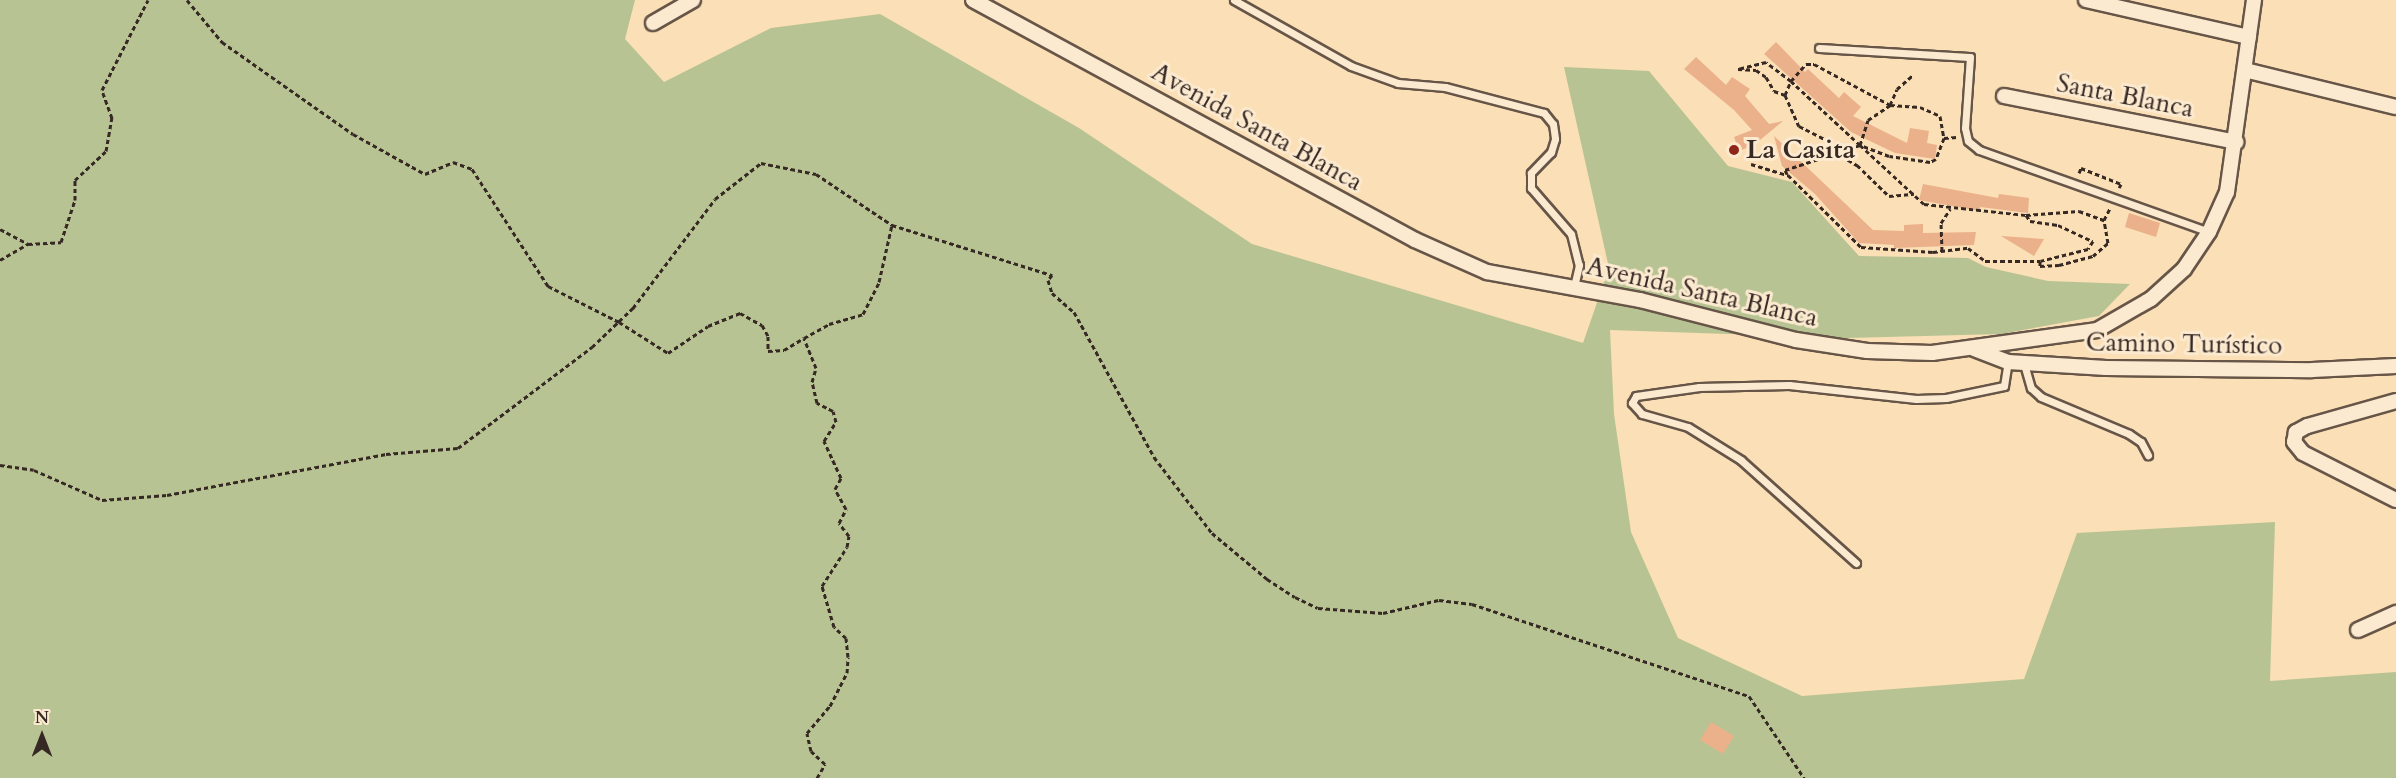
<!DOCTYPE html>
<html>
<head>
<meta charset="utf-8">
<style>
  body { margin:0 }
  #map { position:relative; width:2396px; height:778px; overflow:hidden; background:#fbdfb6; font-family:Cardo,serif }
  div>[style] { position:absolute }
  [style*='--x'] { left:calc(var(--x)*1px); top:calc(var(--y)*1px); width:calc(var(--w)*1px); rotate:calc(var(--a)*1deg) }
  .green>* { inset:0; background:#b8c393 }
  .building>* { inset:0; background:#eab18b }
  .path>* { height:3px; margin-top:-1.5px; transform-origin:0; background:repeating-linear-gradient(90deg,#362823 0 4.5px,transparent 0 7.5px) }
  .roads { filter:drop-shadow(2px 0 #675648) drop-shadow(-2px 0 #675648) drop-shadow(0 2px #675648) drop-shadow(0 -2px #675648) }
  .service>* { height:7px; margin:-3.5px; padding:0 3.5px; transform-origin:3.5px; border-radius:3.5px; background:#fcead0 }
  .minor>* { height:14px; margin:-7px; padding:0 7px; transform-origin:7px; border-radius:7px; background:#fcead0 }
  .dots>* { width:16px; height:16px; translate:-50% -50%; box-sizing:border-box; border:3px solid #fcead0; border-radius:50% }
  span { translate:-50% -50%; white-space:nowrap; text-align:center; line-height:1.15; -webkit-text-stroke:6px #fcead0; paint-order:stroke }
  .street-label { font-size:26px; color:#362823 }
  .poi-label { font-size:26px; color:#362823; font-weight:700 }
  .left { translate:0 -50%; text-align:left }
  .north { position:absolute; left:12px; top:706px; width:60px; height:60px; -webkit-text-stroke:4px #fcead0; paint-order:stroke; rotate:0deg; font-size:16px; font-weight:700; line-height:24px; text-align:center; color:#362823 }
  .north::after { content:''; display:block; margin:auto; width:21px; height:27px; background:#362823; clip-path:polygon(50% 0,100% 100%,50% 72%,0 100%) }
</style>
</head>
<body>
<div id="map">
  <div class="green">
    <div style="clip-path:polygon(0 0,635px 0,625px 39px,664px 82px,771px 28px,880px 14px,1079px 128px,1252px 244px,1583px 343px,1609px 268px,1564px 67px,1649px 71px,1728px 166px,1792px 182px,1859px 256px,1968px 258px,1986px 267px,2048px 281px,2130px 284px,2099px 316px,2001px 334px,1847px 338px,1610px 330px,1614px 414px,1631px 532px,1678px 638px,1802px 696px,2024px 679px,2077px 533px,2275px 522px,2270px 681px,2396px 672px,2396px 778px,0 778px)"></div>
  </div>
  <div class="building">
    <div style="clip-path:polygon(1776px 42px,1805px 72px,1808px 69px,1839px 98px,1844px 92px,1861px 107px,1853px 116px,1907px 143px,1910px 128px,1929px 131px,1927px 143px,1937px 145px,1935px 159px,1895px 153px,1851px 132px,1764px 54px)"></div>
    <div style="clip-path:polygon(1696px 57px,1726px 85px,1732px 77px,1750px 89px,1745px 96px,1769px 124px,1783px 121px,1754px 145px,1739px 151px,1734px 137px,1752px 130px,1734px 110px,1684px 69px)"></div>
    <div style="clip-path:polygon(1774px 136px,1873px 230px,1904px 231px,1904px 225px,1923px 224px,1923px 233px,1976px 232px,1974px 245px,1894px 248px,1894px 245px,1859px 243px,1815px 194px,1782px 166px)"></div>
    <div style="clip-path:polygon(1923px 184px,1998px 198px,1999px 194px,2029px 198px,2028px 213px,1980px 207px,1980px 211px,1919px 200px)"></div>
    <div style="clip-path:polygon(2129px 213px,2160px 223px,2156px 237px,2125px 227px)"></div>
    <div style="clip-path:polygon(2001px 236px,2044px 239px,2034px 256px)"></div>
    <div style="clip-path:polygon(1711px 722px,1734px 736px,1723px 754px,1700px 740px)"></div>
  </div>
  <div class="path">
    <div style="--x:187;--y:0;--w:55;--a:50.2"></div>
    <div style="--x:222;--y:42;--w:160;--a:35.1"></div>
    <div style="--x:353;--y:134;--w:82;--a:29.1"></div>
    <div style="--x:425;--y:174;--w:30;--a:-23"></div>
    <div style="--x:453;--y:162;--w:20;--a:20"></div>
    <div style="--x:472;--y:169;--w:140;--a:57"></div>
    <div style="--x:548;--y:286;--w:80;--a:26.9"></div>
    <div style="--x:619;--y:322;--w:58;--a:32.3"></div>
    <div style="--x:668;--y:353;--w:48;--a:-34"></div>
    <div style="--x:708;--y:326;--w:35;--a:-22"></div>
    <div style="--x:740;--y:313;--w:25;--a:29"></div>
    <div style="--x:762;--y:325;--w:13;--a:61"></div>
    <div style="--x:768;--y:336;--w:15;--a:90"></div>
    <div style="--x:768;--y:351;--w:16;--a:-4"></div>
    <div style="--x:784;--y:350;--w:23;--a:-31"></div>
    <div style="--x:1785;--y:95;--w:15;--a:-67"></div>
    <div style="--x:1791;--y:81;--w:31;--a:-143"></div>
    <div style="--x:1766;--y:62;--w:29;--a:166"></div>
    <div style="--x:1738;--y:69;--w:18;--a:3"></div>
    <div style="--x:1756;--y:70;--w:12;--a:35"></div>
    <div style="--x:1766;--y:77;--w:16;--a:60"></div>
    <div style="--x:1774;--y:91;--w:12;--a:20"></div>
    <div style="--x:1785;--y:95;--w:34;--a:66"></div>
    <div style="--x:1799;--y:126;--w:30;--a:27"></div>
    <div style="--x:1826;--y:140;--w:15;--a:53"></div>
    <div style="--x:1835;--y:152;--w:26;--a:31"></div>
    <div style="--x:1857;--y:165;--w:45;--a:44.1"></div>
    <div style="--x:1889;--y:196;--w:25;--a:-5"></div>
    <div style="--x:1944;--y:138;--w:22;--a:111"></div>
    <div style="--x:1936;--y:159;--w:7;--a:153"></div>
    <div style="--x:1930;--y:162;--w:41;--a:-171.7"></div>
    <div style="--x:1889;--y:156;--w:31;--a:-159"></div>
    <div style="--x:1860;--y:145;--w:94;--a:-137.2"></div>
    <div style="--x:1791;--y:81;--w:23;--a:-49"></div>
    <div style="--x:1806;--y:64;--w:8;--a:0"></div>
    <div style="--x:1814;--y:64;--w:86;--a:28.3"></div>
    <div style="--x:1890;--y:105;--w:30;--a:4"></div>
    <div style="--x:1920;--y:107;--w:22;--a:24"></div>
    <div style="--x:1940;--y:116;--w:22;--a:80"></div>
    <div style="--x:1944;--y:138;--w:13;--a:-4"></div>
    <div style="--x:1860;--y:145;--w:26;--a:-72"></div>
    <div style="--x:1868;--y:120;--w:27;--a:-34"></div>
    <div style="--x:1890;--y:105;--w:17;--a:-66"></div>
    <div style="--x:1897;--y:89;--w:21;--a:-41"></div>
    <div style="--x:1751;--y:164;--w:39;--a:17"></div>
    <div style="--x:1788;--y:175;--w:103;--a:44.6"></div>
    <div style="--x:1861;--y:247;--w:72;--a:4"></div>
    <div style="--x:1933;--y:252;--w:35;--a:-7"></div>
    <div style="--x:1968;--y:248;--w:21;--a:37"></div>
    <div style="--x:1985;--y:261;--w:55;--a:0"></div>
    <div style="--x:2040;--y:261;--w:5;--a:90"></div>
    <div style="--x:2040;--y:266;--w:19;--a:-3"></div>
    <div style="--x:2059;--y:265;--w:35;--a:-15"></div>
    <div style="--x:2093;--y:256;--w:20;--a:-41"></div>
    <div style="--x:2108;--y:243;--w:23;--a:-100"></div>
    <div style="--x:2104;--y:220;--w:13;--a:-63"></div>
    <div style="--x:2079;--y:173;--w:5;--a:-68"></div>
    <div style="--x:2081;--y:168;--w:43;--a:21.8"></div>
    <div style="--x:2121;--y:184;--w:4;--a:117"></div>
    <div style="--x:1787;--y:174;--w:4;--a:-117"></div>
    <div style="--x:1785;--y:170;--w:79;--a:-18.4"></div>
    <div style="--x:1860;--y:145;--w:87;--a:42.7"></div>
    <div style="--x:1924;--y:204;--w:103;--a:6.2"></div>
    <div style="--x:2026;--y:215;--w:53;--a:-4.3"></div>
    <div style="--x:2079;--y:211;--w:27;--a:20"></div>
    <div style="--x:2026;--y:215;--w:7;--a:56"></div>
    <div style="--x:2030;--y:221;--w:28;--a:8"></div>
    <div style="--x:2058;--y:225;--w:38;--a:25"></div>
    <div style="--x:2093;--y:241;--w:9;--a:122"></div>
    <div style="--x:2088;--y:249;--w:49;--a:166"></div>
    <div style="--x:0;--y:229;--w:32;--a:28"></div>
    <div style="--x:1942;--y:251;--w:28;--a:-92"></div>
    <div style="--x:1941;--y:223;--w:17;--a:-57"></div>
    <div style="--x:0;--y:260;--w:32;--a:-30"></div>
    <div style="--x:28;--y:244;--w:33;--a:-3"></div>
    <div style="--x:61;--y:242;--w:44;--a:-71.6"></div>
    <div style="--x:75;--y:200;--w:20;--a:-90"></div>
    <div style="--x:75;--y:180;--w:42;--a:-43.1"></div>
    <div style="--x:106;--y:151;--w:34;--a:-80"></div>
    <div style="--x:112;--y:118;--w:30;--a:-110"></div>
    <div style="--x:102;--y:90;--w:101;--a:-62.9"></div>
    <div style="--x:0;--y:465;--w:34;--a:8"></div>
    <div style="--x:34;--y:470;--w:74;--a:23.8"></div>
    <div style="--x:102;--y:500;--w:65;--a:-4.4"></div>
    <div style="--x:167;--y:495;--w:223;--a:-10.6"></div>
    <div style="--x:386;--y:454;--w:72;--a:-4.8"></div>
    <div style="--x:458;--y:448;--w:168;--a:-37"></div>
    <div style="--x:592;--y:347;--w:57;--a:-43.6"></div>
    <div style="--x:633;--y:308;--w:136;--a:-53"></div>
    <div style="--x:715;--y:199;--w:58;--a:-38"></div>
    <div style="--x:761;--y:163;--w:56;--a:11.3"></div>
    <div style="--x:816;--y:174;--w:92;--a:33.9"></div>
    <div style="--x:892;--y:225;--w:168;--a:17.4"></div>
    <div style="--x:1052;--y:275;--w:6;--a:129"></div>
    <div style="--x:1048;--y:280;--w:14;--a:73"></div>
    <div style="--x:1052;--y:293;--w:29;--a:41"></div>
    <div style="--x:1074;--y:312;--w:166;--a:61.1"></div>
    <div style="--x:1154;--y:457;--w:96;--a:52.7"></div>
    <div style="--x:1212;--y:533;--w:72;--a:39.9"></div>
    <div style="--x:1267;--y:579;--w:33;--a:33"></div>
    <div style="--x:1295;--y:597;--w:25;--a:26"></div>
    <div style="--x:1318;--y:608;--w:65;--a:4.4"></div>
    <div style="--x:1383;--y:613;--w:57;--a:-13.1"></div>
    <div style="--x:1439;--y:600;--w:33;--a:7"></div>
    <div style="--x:1472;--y:604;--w:292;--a:18.4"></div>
    <div style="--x:1749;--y:696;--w:99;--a:56.1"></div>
    <div style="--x:817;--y:778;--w:16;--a:-60"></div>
    <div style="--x:825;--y:764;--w:19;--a:-137"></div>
    <div style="--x:811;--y:751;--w:18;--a:-103"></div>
    <div style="--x:807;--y:733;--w:35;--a:-50"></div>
    <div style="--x:830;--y:706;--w:37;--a:-63"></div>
    <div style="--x:847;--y:673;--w:16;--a:-86"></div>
    <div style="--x:848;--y:657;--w:19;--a:-96"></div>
    <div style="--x:846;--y:638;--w:16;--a:-137"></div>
    <div style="--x:834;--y:627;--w:43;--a:-106.3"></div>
    <div style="--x:822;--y:586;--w:46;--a:-57.3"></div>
    <div style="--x:847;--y:547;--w:11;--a:-80"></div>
    <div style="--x:849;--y:536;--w:16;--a:-128"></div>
    <div style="--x:839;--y:523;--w:16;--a:-63"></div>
    <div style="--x:846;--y:509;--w:23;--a:-119"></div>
    <div style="--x:835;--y:489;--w:13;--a:-61"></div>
    <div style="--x:841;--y:478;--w:41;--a:-114.7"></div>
    <div style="--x:824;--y:441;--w:22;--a:-58"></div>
    <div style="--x:836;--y:422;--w:11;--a:-105"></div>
    <div style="--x:833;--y:411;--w:18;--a:-153"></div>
    <div style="--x:817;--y:403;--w:22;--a:-103"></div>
    <div style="--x:812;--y:382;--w:15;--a:-74"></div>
    <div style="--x:816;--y:368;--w:32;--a:-112"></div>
    <div style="--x:804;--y:338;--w:29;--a:-29"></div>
    <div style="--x:829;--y:324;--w:35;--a:-16"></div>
    <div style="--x:863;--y:314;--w:36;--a:-63"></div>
    <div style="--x:879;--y:282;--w:58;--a:-77.2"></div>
  </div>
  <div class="roads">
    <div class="service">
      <div style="--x:1234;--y:0;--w:134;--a:29.4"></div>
      <div style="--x:1351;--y:66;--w:50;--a:19.9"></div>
      <div style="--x:1398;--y:83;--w:47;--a:4.9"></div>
      <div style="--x:1445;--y:87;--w:102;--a:14.7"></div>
      <div style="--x:1544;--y:113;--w:14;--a:51"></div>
      <div style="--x:1553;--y:124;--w:15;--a:82"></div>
      <div style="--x:1555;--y:139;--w:14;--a:107"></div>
      <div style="--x:1551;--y:152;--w:29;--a:134"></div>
      <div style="--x:1531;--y:173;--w:15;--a:90"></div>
      <div style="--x:1531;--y:188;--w:61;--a:49"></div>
      <div style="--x:1571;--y:234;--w:32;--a:76"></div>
      <div style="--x:1579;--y:265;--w:23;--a:103"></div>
      <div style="--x:1819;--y:48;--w:151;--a:3.4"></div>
      <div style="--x:1970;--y:57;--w:71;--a:94"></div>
      <div style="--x:1965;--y:128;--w:13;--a:77"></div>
      <div style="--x:1968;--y:141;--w:14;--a:39"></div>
      <div style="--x:1979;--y:150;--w:244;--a:19.6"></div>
      <div style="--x:2024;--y:364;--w:25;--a:74"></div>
      <div style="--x:2031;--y:388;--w:13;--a:42"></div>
      <div style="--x:2041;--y:397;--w:95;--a:22.8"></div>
      <div style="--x:2129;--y:434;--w:14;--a:34"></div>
      <div style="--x:2141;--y:442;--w:15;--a:62"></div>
      <div style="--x:1856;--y:563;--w:154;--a:-138.2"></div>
      <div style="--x:1741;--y:460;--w:62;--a:-148.1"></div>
      <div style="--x:1688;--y:427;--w:48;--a:-164.2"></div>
      <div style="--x:1642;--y:414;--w:15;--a:-132"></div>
      <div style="--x:1632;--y:403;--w:8;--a:-60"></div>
      <div style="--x:1636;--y:396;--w:64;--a:-8.1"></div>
      <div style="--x:1699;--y:387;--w:90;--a:-1.3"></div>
      <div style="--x:1789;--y:385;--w:128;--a:6.3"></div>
      <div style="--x:1916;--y:399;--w:30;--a:-2"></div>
      <div style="--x:1946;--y:398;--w:59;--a:-11.7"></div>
      <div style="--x:2004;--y:386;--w:24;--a:-81"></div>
    </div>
    <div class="minor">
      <div style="--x:973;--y:0;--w:503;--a:28.5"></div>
      <div style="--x:1415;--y:240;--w:79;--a:24"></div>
      <div style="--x:1487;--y:272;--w:156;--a:10.4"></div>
      <div style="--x:1640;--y:300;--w:161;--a:14.4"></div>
      <div style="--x:1796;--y:340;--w:72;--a:8.8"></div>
      <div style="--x:1867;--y:351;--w:65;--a:1.8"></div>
      <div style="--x:1932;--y:353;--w:167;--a:-7.9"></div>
      <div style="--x:2097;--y:330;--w:62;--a:-29.9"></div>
      <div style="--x:2151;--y:299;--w:45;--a:-42.3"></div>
      <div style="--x:2184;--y:269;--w:45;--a:-56"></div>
      <div style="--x:2209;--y:232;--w:44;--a:-65.8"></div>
      <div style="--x:2227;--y:192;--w:194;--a:-82"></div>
      <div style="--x:2086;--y:0;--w:167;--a:12.8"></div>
      <div style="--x:653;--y:23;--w:46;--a:-29.9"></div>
      <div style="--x:2245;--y:70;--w:155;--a:13.8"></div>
      <div style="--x:2004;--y:96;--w:237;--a:11.2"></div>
      <div style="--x:1974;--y:349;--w:36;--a:21"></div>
      <div style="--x:2008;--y:362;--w:98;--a:3.5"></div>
      <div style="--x:2106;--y:368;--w:206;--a:0.6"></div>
      <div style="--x:2312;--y:370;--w:84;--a:-2.7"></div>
      <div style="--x:2396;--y:401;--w:92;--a:164.3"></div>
      <div style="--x:2307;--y:426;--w:13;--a:151"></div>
      <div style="--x:2296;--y:432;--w:10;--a:101"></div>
      <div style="--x:2294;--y:442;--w:14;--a:51"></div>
      <div style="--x:2303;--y:453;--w:104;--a:26.8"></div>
      <div style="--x:2358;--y:630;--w:42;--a:-24.1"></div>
    </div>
  </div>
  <div class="dots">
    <div style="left:1734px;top:150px;background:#8f2418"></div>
  </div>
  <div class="street-label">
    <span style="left:2125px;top:96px;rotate:11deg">Santa Blanca</span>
    <span style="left:1257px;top:127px;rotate:29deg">Avenida Santa Blanca</span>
    <span style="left:1702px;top:292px;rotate:13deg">Avenida Santa Blanca</span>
    <span style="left:2184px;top:344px;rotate:1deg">Camino Turístico</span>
  </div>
  <div class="poi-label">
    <span class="left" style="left:1746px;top:150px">La Casita</span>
  </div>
  <div class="north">N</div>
</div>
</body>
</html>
